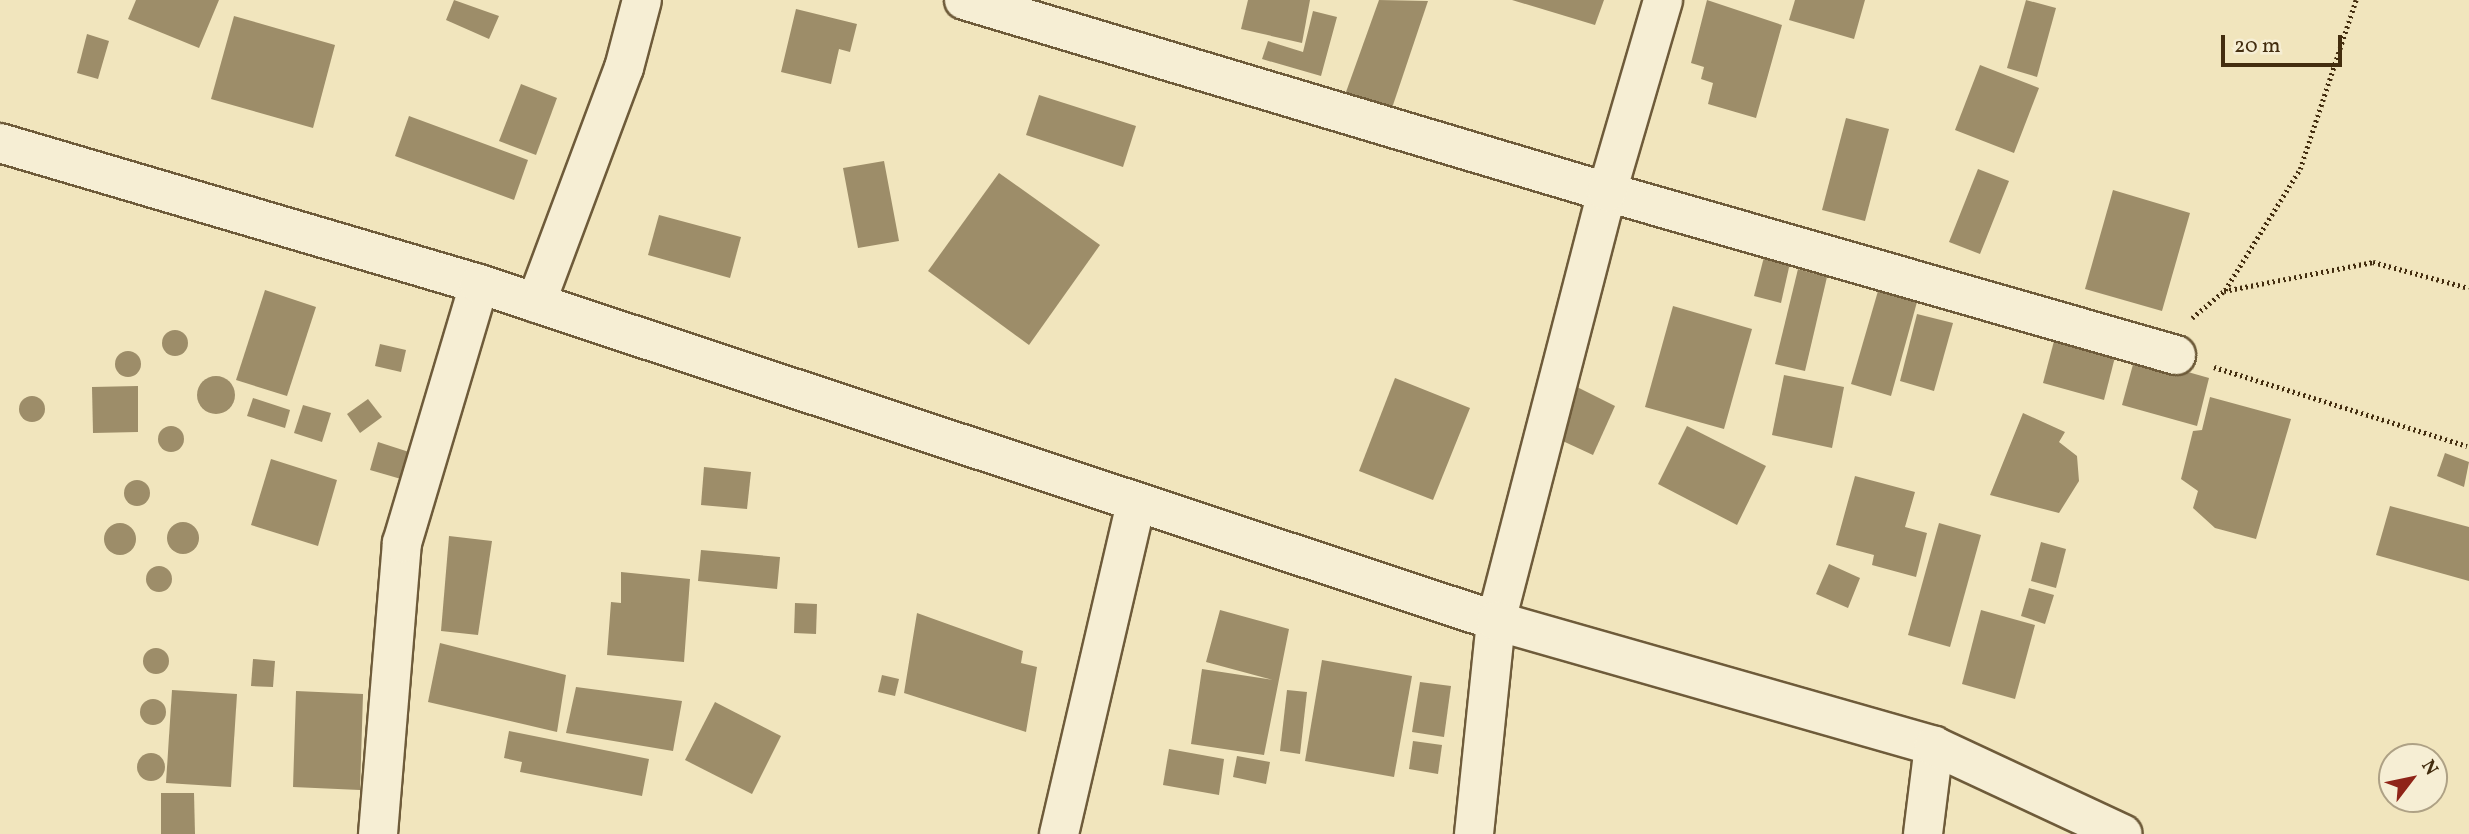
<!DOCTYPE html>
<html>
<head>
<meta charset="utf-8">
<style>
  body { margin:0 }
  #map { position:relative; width:2469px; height:834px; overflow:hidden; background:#f1e5bd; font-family:Vollkorn,serif }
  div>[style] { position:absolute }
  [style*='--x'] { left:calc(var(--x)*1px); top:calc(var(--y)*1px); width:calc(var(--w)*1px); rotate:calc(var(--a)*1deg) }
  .building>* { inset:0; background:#9d8d69 }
  .round { border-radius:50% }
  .path>* { height:4.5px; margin-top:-2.25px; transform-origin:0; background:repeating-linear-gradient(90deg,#432d0f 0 2px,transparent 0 5.5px) }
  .roads { filter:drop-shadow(2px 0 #6e5b3a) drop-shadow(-2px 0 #6e5b3a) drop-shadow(0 2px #6e5b3a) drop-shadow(0 -2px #6e5b3a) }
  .minor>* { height:38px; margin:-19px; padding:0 19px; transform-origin:19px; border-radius:19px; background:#f6eed4 }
  .secondary>* { height:38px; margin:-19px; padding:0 19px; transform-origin:19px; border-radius:19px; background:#f6eed4 }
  span { translate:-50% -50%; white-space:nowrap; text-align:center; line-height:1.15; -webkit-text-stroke:7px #f6eed4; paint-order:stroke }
  .north { position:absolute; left:2378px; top:743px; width:70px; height:70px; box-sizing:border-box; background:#f6eed4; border:2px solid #aea185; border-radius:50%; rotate:58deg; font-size:19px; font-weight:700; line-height:28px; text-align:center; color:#432d0f }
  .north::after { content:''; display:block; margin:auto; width:24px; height:32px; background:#8f2418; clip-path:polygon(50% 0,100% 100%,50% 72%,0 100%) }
  .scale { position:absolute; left:2221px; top:35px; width:121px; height:32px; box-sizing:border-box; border:4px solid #432d0f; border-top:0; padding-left:9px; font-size:21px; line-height:24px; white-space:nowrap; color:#432d0f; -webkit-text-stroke:5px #f6eed4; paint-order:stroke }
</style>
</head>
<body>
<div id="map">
  <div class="building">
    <div style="clip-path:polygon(136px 0,219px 0,199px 48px,128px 19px)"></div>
    <div style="clip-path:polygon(454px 0,499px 16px,489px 39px,446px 20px)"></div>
    <div style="clip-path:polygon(1248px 0,1310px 0,1302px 43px,1241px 29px)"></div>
    <div style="clip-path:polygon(1379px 0,1428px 1px,1392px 108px,1346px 92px)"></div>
    <div style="clip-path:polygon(1512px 0,1604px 0,1595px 25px)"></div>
    <div style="clip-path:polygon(1707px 0,1782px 25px,1756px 118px,1708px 104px,1713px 83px,1701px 79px,1704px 67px,1691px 63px)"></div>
    <div style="clip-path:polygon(1795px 0,1865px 0,1854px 39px,1789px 20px)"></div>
    <div style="clip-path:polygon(2026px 0,2056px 8px,2037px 77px,2007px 68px)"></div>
    <div style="clip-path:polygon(796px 9px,857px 24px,850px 52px,839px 49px,831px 84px,781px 72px)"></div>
    <div style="clip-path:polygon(1313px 11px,1337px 17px,1321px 76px,1262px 59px,1268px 41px,1303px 52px)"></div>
    <div style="clip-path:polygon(234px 16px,335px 45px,313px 128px,211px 99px)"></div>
    <div style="clip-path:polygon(87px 34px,109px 41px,98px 79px,77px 73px)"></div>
    <div style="clip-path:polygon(1980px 65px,2039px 88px,2014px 153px,1955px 130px)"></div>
    <div style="clip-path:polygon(521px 84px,557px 98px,536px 155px,499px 141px)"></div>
    <div style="clip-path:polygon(1039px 95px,1136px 126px,1123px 167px,1026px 135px)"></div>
    <div style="clip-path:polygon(409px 116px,528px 160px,514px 200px,395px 156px)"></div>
    <div style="clip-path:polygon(1846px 118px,1889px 129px,1865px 221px,1822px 210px)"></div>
    <div style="clip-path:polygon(884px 161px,899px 241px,858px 248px,843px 168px)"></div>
    <div style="clip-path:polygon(1978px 169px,2009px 181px,1980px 254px,1949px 242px)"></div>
    <div style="clip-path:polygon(999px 173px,1100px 245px,1029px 345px,928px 271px)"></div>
    <div style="clip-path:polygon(2113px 190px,2190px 213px,2162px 311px,2085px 289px)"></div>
    <div style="clip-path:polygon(659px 215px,741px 237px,730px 278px,648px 255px)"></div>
    <div style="clip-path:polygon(1764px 257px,1790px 263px,1781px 303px,1754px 296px)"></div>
    <div style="clip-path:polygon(1798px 269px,1827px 277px,1805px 371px,1775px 364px)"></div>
    <div style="clip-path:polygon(265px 290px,316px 307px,287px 396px,236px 380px)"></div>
    <div style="clip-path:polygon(1878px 291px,1917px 302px,1891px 396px,1851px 384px)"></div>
    <div style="clip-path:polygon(1673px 306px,1752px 329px,1724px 429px,1645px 407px)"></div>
    <div style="clip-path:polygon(1917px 314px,1953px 323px,1934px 391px,1900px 381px)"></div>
    <div class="round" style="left:162px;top:330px;width:26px;height:26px"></div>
    <div style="clip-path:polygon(2054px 341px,2115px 357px,2104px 400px,2043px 383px)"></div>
    <div style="clip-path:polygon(380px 344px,406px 350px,401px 372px,375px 366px)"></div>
    <div class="round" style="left:115px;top:351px;width:26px;height:26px"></div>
    <div style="clip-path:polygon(2135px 357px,2209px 378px,2197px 426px,2122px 405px)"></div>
    <div style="clip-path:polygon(1784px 375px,1844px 387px,1832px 448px,1772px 435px)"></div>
    <div class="round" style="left:197px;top:376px;width:38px;height:38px"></div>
    <div style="clip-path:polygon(1395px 378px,1470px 408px,1433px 500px,1359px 471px)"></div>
    <div style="clip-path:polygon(138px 386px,138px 432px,93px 433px,92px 387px)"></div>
    <div style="clip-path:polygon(1577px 387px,1615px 406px,1593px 455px,1554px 437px)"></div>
    <div class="round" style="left:19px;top:396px;width:26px;height:26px"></div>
    <div style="clip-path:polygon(2210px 397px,2291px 419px,2256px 539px,2215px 528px,2193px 508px,2198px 491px,2181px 479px,2193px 431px,2202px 430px)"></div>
    <div style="clip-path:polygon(253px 398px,290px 410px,285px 428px,247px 416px)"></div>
    <div style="clip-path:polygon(368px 399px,382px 417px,360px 433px,347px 414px)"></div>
    <div style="clip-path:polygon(303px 405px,331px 413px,322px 442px,294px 433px)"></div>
    <div style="clip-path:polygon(2023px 413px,2065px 432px,2059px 442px,2077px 456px,2079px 481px,2059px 513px,1990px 495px)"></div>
    <div class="round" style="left:158px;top:426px;width:26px;height:26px"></div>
    <div style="clip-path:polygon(1687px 426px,1766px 466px,1737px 525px,1658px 484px)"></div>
    <div style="clip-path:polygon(378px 442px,409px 452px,401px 479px,370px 470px)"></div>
    <div style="clip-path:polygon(2445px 453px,2469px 462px,2464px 487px,2437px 476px)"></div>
    <div style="clip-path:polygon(271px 459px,337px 480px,318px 546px,251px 525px)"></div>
    <div style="clip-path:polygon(704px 467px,751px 472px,747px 509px,701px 505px)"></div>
    <div style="clip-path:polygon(1855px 476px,1915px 492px,1905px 527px,1927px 533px,1916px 577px,1872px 565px,1874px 555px,1836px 545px)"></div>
    <div class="round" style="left:124px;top:480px;width:26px;height:26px"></div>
    <div style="clip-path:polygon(2390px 506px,2469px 527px,2469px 581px,2376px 555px)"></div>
    <div class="round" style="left:167px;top:522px;width:32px;height:32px"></div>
    <div style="clip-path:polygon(1939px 523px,1981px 535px,1950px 647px,1908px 635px)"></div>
    <div class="round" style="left:104px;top:523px;width:32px;height:32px"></div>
    <div style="clip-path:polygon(449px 536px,492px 541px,478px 635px,441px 631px)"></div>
    <div style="clip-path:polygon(2041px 542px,2066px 549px,2056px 588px,2031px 581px)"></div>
    <div style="clip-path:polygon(701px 550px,780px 557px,777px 589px,698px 581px)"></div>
    <div style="clip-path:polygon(1829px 564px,1860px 578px,1848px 608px,1816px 594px)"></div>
    <div class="round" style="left:146px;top:566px;width:26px;height:26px"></div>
    <div style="clip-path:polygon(621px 572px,690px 579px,684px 662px,607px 655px,611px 602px,621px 603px)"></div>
    <div style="clip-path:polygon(2029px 588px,2054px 595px,2045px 624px,2021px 616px)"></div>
    <div style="clip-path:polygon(795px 603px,817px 604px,816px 634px,794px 633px)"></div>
    <div style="clip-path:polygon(1220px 610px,1289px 629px,1264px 755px,1191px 744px,1202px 669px,1273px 680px,1206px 662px)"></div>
    <div style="clip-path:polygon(1981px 610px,2035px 625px,2015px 699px,1962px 684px)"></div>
    <div style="clip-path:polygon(917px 613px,1023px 651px,1021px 663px,1037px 667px,1026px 732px,904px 693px)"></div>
    <div style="clip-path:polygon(440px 643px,566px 675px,557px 732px,428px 702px)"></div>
    <div class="round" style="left:143px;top:648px;width:26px;height:26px"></div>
    <div style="clip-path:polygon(253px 659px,275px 661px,273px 687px,251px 686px)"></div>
    <div style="clip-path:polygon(1322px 660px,1412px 676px,1394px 777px,1305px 761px)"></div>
    <div style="clip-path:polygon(882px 675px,899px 679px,895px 696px,878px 692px)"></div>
    <div style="clip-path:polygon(1420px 682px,1451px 686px,1444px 737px,1412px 732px)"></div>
    <div style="clip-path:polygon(576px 687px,682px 701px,673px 751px,566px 733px)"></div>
    <div style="clip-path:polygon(172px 690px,237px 694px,231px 787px,166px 783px)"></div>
    <div style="clip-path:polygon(1287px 690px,1307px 692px,1300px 754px,1280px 751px)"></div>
    <div style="clip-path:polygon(296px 691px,363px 694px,360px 790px,293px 787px)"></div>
    <div class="round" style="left:140px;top:699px;width:26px;height:26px"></div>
    <div style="clip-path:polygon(715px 702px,781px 736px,752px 794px,685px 760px)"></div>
    <div style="clip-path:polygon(509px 731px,649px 759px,642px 796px,520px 772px,522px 762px,504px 758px)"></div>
    <div style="clip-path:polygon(1413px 741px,1442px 745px,1438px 774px,1409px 769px)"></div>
    <div style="clip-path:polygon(1169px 749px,1224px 759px,1219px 795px,1163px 785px)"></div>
    <div class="round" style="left:137px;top:753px;width:28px;height:28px"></div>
    <div style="clip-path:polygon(1237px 756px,1270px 762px,1266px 784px,1233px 777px)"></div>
    <div style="clip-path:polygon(161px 793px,194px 793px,195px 834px,161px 834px)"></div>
  </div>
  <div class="path">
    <div style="--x:2225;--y:290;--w:142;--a:-58.2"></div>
    <div style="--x:2300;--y:169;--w:178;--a:-71.7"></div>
    <div style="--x:2192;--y:318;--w:42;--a:-40.2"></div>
    <div style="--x:2224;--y:291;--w:152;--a:-11"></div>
    <div style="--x:2373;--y:262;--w:99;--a:15.2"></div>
    <div style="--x:2214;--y:367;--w:265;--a:17.3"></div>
  </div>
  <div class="roads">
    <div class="minor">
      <div style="--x:964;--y:0;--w:671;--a:16.63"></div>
      <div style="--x:1607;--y:192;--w:592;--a:15.99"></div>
      <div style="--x:536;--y:303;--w:251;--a:-69.5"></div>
      <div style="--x:624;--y:68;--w:70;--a:-75.2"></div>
      <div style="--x:378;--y:834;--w:292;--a:-85.3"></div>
      <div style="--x:402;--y:543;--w:270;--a:-73.4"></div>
      <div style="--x:1059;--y:834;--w:340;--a:-76.9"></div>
      <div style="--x:1474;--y:834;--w:214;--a:-84.1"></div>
      <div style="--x:1496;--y:621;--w:443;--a:-75.5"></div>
      <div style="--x:1607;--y:192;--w:200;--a:-73.7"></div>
      <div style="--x:1923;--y:834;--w:89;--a:-82.9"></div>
    </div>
    <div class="secondary">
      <div style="--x:0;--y:143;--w:499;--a:16.4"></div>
      <div style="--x:479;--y:284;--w:1071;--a:18.33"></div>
      <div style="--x:1496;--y:621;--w:455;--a:15.9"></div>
      <div style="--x:1934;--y:746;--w:208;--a:25"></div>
    </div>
  </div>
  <div class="north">N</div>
  <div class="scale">20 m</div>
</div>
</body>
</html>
